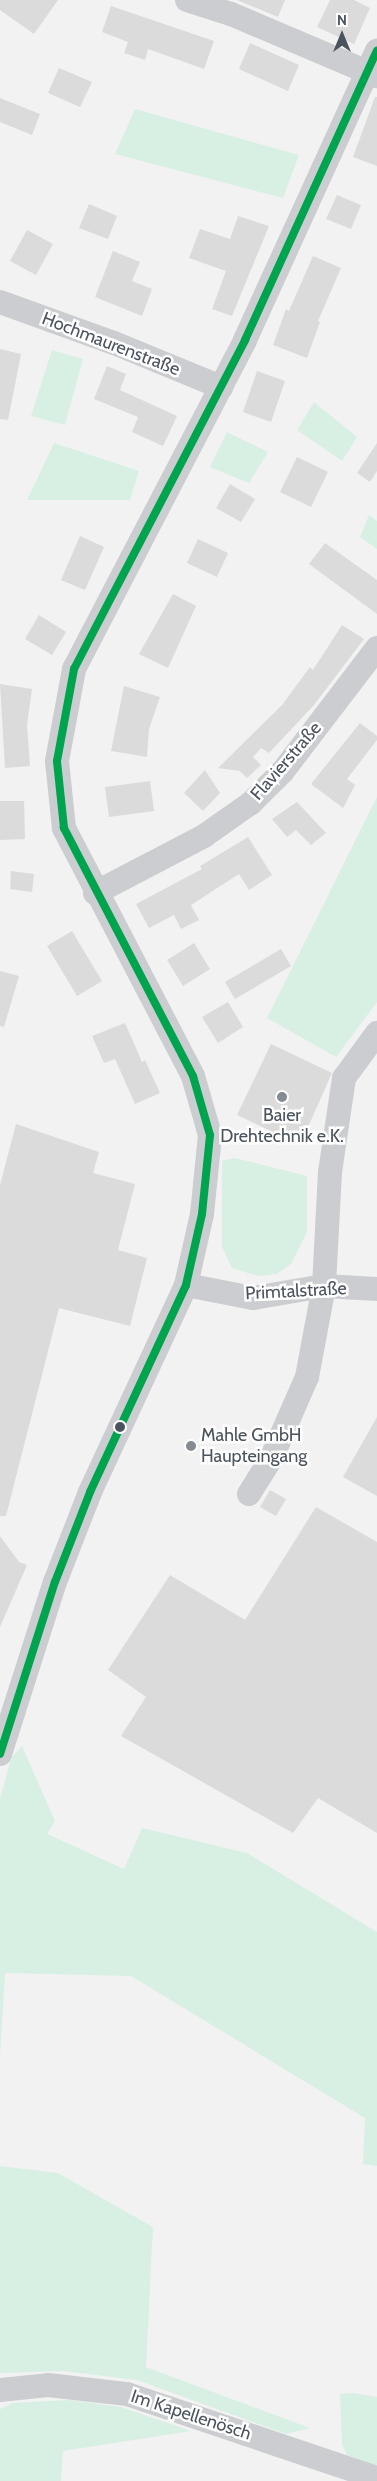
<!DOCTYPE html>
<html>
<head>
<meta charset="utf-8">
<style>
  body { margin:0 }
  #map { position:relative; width:377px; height:2481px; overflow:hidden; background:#f2f2f2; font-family:Cabin,sans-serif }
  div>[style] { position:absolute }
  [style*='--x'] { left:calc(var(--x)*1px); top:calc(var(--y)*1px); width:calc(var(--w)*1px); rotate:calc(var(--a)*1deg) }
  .green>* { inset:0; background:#d8f0e3 }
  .building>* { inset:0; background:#dbdbdc }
  .minor>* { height:24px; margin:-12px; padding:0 12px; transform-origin:12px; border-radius:12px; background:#cccdd0 }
  .bus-1>* { height:8px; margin:-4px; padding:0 4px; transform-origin:4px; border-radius:4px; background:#00a44f }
  .dots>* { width:14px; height:14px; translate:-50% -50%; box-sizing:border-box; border:2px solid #fff; border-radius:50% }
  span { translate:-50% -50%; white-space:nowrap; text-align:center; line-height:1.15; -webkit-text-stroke:5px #fff; paint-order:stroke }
  .street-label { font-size:18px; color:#4a535e }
  .poi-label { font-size:18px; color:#4a535e }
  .left { translate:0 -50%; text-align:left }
  .north { position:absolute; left:317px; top:10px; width:50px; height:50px; -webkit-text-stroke:4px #fff; paint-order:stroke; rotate:0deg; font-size:14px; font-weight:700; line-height:20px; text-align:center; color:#4a535e }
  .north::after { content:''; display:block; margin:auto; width:18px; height:22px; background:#4a535e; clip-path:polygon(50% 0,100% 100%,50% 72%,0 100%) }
</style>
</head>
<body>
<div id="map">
  <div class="green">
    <div style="clip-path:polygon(135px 109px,299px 155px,283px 198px,115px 154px)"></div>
    <div style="clip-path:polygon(52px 350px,83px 359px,65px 425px,31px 416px)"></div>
    <div style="clip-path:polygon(314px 402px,357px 437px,342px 461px,297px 430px)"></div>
    <div style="clip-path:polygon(227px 432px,268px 452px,249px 483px,210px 467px)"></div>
    <div style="clip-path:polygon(54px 443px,139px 471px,130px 500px,27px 500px)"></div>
    <div style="clip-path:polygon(369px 515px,377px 521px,377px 549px,360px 537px)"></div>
    <div style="clip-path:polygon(377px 797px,377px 1002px,336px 1057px,267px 1018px)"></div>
    <div style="clip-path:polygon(235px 1158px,307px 1176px,307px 1232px,291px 1264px,277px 1274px,258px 1276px,232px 1268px,222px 1247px,222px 1161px)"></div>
    <div style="clip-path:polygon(22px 1746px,55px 1821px,47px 1834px,124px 1869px,142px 1828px,247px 1853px,377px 1932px,377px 2166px,363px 2164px,365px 2118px,131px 1976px,5px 1973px,0 2057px,0 1799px,11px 1758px)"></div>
    <div style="clip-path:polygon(0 2166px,58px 2173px,153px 2227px,146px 2367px,310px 2428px,286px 2434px,137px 2380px,63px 2371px,0 2373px)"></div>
    <div style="clip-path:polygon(353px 2393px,377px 2397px,377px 2466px,347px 2455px,342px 2444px,340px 2394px)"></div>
    <div style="clip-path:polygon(69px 2400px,121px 2407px,191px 2431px,63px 2451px,61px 2481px,0 2481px,0 2409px,12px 2403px)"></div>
  </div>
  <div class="building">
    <div style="clip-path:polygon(0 0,58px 0,34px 34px,0 10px)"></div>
    <div style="clip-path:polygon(237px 0,285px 0,278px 17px)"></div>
    <div style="clip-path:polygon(330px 0,354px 0,370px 8px,354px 44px,317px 27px)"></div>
    <div style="clip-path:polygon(111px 6px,214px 41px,204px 69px,148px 49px,145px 60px,124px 53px,128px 42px,102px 32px)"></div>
    <div style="clip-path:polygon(250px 43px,299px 65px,288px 91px,239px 69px)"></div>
    <div style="clip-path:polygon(59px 68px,92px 82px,80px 107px,48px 93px)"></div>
    <div style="clip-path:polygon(375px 97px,377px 97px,377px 166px,353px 157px)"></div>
    <div style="clip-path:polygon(0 98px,40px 114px,32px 135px,0 122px)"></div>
    <div style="clip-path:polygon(337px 195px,361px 205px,351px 229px,326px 219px)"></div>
    <div style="clip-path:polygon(89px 204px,117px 216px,108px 239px,79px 228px)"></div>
    <div style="clip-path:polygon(238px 216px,269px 226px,232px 316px,212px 309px,226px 271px,189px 258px,200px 229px,230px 239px)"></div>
    <div style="clip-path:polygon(27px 230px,53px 244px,36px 275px,10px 261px)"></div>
    <div style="clip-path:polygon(113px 251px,140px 262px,132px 281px,152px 289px,142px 316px,95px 297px)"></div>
    <div style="clip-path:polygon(313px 256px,341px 268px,318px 321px,320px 322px,307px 358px,273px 345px,286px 309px,289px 311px)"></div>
    <div style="clip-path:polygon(0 349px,21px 354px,8px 420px,0 419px)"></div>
    <div style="clip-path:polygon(107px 366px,126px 374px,120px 390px,177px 416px,163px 446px,132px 432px,138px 417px,94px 399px)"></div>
    <div style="clip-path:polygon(257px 371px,285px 381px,271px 422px,243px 412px)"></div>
    <div style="clip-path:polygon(377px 443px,377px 471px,370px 482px,357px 473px)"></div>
    <div style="clip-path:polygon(297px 457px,328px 472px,311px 507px,280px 492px)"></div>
    <div style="clip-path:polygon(230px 484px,255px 499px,241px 522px,216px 508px)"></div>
    <div style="clip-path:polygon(80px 536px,104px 547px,85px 590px,61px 580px)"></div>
    <div style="clip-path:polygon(198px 539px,228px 553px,217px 577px,187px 563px)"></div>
    <div style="clip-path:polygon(325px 543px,377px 580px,377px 614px,309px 564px)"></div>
    <div style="clip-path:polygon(173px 594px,196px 606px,168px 668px,139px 654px)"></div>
    <div style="clip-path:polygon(39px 615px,66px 632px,52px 655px,25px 639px)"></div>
    <div style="clip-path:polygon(342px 625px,364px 639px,314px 705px,269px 753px,261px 748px,253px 757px,261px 765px,247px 778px,240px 771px,218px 768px,282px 705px,310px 667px,313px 670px)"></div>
    <div style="clip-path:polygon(0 684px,32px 689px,27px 725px,30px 766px,5px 768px)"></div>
    <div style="clip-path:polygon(124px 686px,160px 697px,149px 729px,147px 757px,111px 751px)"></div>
    <div style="clip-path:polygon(360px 723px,377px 736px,377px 740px,347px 779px,355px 785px,343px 808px,311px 784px)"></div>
    <div style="clip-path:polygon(205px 770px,220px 793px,203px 811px,184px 793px)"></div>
    <div style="clip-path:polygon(150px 781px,154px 811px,109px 817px,105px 787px)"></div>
    <div style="clip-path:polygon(0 801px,24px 801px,25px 839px,0 840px)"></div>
    <div style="clip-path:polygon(297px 802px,326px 833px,311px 845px,296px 830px,287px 837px,272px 819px)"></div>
    <div style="clip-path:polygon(248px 837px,272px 875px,249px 890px,239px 874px,191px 905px,199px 920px,181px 929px,174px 915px,149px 928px,136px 904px,202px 869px,200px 866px)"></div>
    <div style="clip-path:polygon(11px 871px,34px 874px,32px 892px,10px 889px)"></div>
    <div style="clip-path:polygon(72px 931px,102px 981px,77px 996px,47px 946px)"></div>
    <div style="clip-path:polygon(194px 943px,210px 969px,183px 986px,167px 960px)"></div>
    <div style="clip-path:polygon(281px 949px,291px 966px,235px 999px,225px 982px)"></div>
    <div style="clip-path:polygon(0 971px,19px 976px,4px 1027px,0 1026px)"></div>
    <div style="clip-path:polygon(228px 1002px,243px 1027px,218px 1043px,202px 1017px)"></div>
    <div style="clip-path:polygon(125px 1023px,142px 1062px,145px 1060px,160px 1093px,135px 1104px,115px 1059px,104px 1063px,92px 1036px)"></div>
    <div style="clip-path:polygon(271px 1044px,332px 1073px,300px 1145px,237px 1115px)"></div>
    <div style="clip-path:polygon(16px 1124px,99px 1152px,93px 1173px,135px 1184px,118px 1250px,147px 1258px,130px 1326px,59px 1308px,6px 1516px,0 1516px,0 1185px)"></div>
    <div style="clip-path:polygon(377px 1417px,377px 1496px,343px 1477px)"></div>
    <div style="clip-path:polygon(270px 1490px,286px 1499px,276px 1516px,260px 1507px)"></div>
    <div style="clip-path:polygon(316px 1507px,377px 1542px,377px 1833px,318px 1798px,293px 1833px,121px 1736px,146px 1697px,108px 1670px,170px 1575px,245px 1620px)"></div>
    <div style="clip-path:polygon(0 1536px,19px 1562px,27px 1565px,0 1627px)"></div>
  </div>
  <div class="minor">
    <div style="--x:187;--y:0;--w:46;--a:17.7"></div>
    <div style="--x:231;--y:14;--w:159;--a:23"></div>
    <div style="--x:0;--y:302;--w:121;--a:19.8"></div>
    <div style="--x:114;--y:343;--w:116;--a:22.4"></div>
    <div style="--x:95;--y:893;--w:123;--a:-27.6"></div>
    <div style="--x:204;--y:836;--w:57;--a:-35.1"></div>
    <div style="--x:251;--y:803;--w:45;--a:-45"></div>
    <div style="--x:283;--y:771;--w:155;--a:-52.6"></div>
    <div style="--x:186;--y:1285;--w:68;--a:11"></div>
    <div style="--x:253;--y:1298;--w:72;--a:-9.6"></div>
    <div style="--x:324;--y:1286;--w:53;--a:3.2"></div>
    <div style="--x:249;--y:1494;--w:44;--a:-58.1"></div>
    <div style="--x:272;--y:1457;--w:87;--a:-66.4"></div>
    <div style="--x:307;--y:1377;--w:93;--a:-79.4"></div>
    <div style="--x:324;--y:1286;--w:114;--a:-87"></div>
    <div style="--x:330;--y:1172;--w:95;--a:-81.5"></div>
    <div style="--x:344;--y:1078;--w:56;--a:-53.7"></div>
    <div style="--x:0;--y:1754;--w:181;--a:-72.3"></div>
    <div style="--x:55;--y:1582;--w:97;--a:-68.7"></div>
    <div style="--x:90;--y:1492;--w:228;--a:-65.1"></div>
    <div style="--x:186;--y:1285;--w:73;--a:-77.3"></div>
    <div style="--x:202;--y:1214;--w:79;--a:-84.2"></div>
    <div style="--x:210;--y:1135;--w:61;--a:-106.1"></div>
    <div style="--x:193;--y:1076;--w:280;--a:-117.5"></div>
    <div style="--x:64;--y:828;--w:67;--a:-96"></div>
    <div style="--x:57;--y:761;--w:94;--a:-79.5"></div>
    <div style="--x:74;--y:669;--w:371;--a:-62.5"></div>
    <div style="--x:245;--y:340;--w:318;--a:-65.5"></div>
    <div style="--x:0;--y:2390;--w:48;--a:-5.9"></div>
    <div style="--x:48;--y:2385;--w:80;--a:6.5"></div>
    <div style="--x:127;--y:2394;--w:264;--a:18.6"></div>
  </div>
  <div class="bus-1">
    <div style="--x:0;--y:1754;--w:181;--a:-72.3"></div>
    <div style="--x:55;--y:1582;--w:97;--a:-68.7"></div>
    <div style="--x:90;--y:1492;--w:228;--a:-65.1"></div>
    <div style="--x:186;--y:1285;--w:73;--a:-77.3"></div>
    <div style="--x:202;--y:1214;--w:79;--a:-84.2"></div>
    <div style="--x:210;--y:1135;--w:61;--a:-106.1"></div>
    <div style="--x:193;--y:1076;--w:280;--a:-117.5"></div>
    <div style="--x:64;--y:828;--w:67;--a:-96"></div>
    <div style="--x:57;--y:761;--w:94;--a:-79.5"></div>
    <div style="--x:74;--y:669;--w:371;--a:-62.5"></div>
    <div style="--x:245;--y:340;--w:318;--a:-65.5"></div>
  </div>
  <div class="dots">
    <div style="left:282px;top:1097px;background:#858b92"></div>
    <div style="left:120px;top:1427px;background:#4a535e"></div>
    <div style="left:191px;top:1446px;background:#858b92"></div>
  </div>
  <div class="street-label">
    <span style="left:111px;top:344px;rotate:21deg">Hochmaurenstraße</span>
    <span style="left:286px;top:761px;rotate:-49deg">Flavierstraße</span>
    <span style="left:296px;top:1291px;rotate:-3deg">Primtalstraße</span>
    <span style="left:191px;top:2415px;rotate:18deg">Im Kapellenösch</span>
  </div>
  <div class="poi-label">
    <span style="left:282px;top:1126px">Baier<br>Drehtechnik e.K.</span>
    <span class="left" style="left:201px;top:1446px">Mahle GmbH<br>Haupteingang</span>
  </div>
  <div class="north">N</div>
</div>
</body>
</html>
